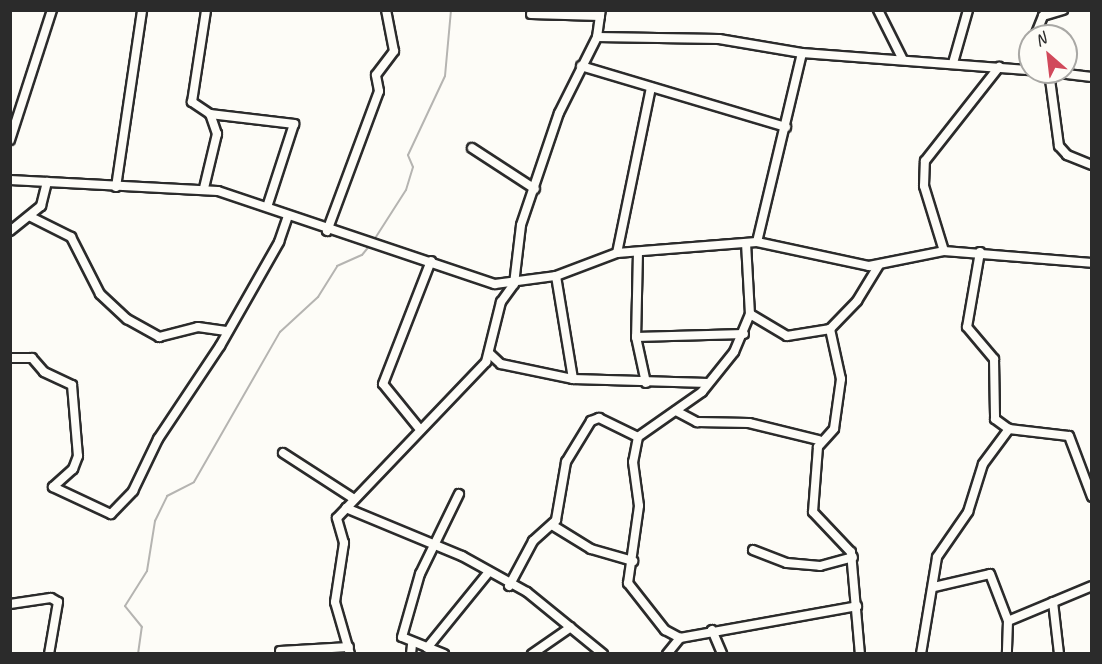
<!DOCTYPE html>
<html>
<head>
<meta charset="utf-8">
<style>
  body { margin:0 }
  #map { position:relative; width:1102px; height:664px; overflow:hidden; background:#fdfcf7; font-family:Caveat,sans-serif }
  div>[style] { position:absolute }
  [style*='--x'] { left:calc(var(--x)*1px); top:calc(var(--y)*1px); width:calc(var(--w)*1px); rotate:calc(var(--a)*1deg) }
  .stream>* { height:2px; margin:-1px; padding:0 1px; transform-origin:1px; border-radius:1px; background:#b5b4b1 }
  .roads { filter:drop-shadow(2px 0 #2b2b2b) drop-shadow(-2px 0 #2b2b2b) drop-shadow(0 2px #2b2b2b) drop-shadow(0 -2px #2b2b2b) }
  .street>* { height:8px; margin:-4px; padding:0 4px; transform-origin:4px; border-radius:4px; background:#fdfcf7 }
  span { translate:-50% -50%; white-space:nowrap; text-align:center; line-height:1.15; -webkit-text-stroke:4.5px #fdfcf7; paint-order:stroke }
  .frame { position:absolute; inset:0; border:12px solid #2b2b2b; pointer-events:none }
  .north { position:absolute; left:1018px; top:24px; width:60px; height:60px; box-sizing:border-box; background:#fdfcf7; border:2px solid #a9a8a5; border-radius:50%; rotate:332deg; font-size:16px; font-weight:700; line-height:24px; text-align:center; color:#2b2b2b }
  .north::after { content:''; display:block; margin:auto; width:21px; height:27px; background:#d1495b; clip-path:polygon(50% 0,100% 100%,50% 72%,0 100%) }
</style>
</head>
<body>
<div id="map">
  <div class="stream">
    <div style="--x:374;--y:240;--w:59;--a:-57.4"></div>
    <div style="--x:406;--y:190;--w:24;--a:-73"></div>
    <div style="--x:413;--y:167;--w:13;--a:-113"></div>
    <div style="--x:408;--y:155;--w:87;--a:-64.9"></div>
    <div style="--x:445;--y:76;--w:66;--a:-84.8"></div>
    <div style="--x:138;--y:654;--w:27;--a:-82"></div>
    <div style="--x:142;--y:627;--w:27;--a:-129"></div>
    <div style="--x:125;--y:606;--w:41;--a:-57.8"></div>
    <div style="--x:147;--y:571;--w:51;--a:-80.9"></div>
    <div style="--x:155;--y:521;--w:28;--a:-64"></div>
    <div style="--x:167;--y:496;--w:30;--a:-27"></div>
    <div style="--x:194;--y:482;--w:173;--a:-60.2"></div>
    <div style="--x:280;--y:332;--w:52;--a:-42.6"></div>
    <div style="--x:318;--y:297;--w:36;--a:-58"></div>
    <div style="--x:337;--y:266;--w:27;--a:-24"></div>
    <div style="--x:362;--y:255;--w:14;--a:-51"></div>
  </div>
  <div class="roads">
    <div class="street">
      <div style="--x:878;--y:10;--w:54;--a:63.4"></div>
      <div style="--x:531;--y:14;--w:69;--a:1.7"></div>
      <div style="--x:1035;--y:36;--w:22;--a:-68"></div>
      <div style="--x:1043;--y:16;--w:21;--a:-17"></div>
      <div style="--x:597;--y:37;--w:122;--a:0.9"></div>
      <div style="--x:719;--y:39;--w:84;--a:9.6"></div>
      <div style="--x:802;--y:53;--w:229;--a:4.3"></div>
      <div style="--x:953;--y:63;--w:55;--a:-74.2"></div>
      <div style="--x:581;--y:66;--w:214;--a:16.6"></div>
      <div style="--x:1027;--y:70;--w:12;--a:-76"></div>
      <div style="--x:1049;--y:72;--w:75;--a:82.3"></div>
      <div style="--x:1059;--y:146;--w:12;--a:48"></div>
      <div style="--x:1067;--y:155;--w:27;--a:22"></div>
      <div style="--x:1050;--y:72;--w:42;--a:6.8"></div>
      <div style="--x:210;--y:114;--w:85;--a:6.8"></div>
      <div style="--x:294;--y:124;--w:87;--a:108"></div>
      <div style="--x:10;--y:140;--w:137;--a:-72.1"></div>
      <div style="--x:472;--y:148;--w:75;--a:33.1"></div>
      <div style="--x:10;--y:180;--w:208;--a:3"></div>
      <div style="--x:218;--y:191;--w:292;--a:18.6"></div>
      <div style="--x:495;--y:284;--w:62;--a:-7.5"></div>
      <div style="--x:556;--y:276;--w:65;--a:-20.7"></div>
      <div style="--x:617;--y:253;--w:140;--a:-4.5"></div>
      <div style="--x:757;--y:242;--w:115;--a:12.1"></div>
      <div style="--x:869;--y:266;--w:76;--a:-11.3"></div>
      <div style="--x:944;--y:251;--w:148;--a:4.6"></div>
      <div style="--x:116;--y:187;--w:179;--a:-81.6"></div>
      <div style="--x:204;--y:188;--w:56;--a:-76.5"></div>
      <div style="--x:217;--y:134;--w:21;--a:-109"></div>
      <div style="--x:210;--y:114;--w:22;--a:-146"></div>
      <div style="--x:192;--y:102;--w:93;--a:-81.3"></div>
      <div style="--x:31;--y:217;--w:45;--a:26.6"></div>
      <div style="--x:71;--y:237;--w:64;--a:63"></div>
      <div style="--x:100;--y:294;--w:37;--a:43"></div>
      <div style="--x:127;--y:319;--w:37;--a:29"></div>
      <div style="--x:159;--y:337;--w:40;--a:-14.4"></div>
      <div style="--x:198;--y:327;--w:30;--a:8"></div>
      <div style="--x:10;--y:231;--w:40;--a:-39"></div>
      <div style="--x:41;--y:206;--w:25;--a:-76"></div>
      <div style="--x:327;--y:231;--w:149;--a:-69.6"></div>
      <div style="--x:379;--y:91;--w:16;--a:-101"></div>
      <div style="--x:376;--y:75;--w:30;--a:-53"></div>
      <div style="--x:394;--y:51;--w:42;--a:-101"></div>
      <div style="--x:757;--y:242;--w:194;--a:-76.6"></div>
      <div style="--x:746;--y:243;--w:71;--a:86.8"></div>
      <div style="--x:750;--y:314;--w:41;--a:112.8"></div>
      <div style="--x:734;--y:352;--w:51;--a:128.7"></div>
      <div style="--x:702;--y:392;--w:78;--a:144.9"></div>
      <div style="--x:638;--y:437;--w:25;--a:101"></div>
      <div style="--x:633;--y:462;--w:44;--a:82.2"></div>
      <div style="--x:639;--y:506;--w:78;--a:98.1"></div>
      <div style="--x:628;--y:583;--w:60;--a:51.8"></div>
      <div style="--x:665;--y:630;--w:17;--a:28"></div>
      <div style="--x:680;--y:638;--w:180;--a:-10.2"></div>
      <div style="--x:944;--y:251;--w:68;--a:-107.1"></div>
      <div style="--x:924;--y:186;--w:25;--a:-88"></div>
      <div style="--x:925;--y:161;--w:120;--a:-51.8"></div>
      <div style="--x:638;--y:252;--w:85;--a:91.3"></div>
      <div style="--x:636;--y:337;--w:47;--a:77.7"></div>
      <div style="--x:980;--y:252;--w:76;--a:99.8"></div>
      <div style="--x:967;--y:327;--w:42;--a:49.8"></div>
      <div style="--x:994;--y:359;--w:60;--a:89"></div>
      <div style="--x:995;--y:419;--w:17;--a:36"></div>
      <div style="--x:1009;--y:429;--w:60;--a:6.7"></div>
      <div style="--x:1069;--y:436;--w:65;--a:69.3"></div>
      <div style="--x:617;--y:253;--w:169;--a:-78.4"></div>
      <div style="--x:556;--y:276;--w:104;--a:80.6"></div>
      <div style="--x:750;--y:314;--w:43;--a:30.7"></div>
      <div style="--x:787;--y:336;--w:44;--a:-9.2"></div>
      <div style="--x:830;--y:329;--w:39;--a:-46"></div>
      <div style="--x:857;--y:301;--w:42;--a:-58.6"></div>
      <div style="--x:830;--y:329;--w:51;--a:77.6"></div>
      <div style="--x:841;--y:379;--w:50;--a:98"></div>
      <div style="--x:834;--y:429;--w:24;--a:132"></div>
      <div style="--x:818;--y:447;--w:65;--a:94.4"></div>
      <div style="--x:813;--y:512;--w:55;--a:46.5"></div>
      <div style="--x:851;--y:552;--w:102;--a:85"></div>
      <div style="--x:636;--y:337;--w:108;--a:-1.6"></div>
      <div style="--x:489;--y:353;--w:16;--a:43"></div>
      <div style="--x:501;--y:364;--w:74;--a:11.8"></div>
      <div style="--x:573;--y:379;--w:135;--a:1.7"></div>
      <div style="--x:10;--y:358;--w:22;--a:0"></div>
      <div style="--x:32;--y:358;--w:18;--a:49"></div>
      <div style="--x:44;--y:372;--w:31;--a:25"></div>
      <div style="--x:72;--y:385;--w:71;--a:85.2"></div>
      <div style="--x:78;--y:456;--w:14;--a:111"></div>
      <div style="--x:73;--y:469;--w:27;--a:138"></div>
      <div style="--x:53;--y:487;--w:64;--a:25"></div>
      <div style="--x:111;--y:514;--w:32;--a:-46"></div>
      <div style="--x:133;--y:491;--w:58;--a:-64.3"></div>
      <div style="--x:158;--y:439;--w:112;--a:-56.3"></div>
      <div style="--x:220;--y:346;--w:120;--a:-60.4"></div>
      <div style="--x:279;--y:242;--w:28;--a:-71"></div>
      <div style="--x:676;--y:411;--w:24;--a:28"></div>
      <div style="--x:697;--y:422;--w:52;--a:1.1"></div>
      <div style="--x:749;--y:423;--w:72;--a:13.7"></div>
      <div style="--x:418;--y:427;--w:55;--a:-129.1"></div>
      <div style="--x:383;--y:384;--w:132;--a:-68.7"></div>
      <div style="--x:283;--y:453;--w:85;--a:32.9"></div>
      <div style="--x:346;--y:508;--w:126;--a:22.5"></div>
      <div style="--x:462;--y:556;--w:74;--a:29"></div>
      <div style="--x:527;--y:592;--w:98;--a:39.2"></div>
      <div style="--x:552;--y:525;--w:46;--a:31.6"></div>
      <div style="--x:591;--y:549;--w:44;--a:15.9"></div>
      <div style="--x:753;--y:550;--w:36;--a:21"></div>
      <div style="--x:787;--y:563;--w:33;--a:5"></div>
      <div style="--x:820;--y:566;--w:34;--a:-15"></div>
      <div style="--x:509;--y:586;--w:51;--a:-61.9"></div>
      <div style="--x:533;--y:541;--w:31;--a:-42"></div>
      <div style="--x:556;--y:520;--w:59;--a:-80.2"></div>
      <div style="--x:566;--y:462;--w:48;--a:-58.6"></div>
      <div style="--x:591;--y:421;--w:9;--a:-21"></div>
      <div style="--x:599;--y:418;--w:43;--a:26"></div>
      <div style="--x:934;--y:587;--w:57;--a:-13.1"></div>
      <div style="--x:990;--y:574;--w:50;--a:69"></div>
      <div style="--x:1008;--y:621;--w:33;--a:92"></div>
      <div style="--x:1053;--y:602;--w:52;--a:83.4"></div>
      <div style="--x:10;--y:604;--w:41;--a:-8.3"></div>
      <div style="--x:51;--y:598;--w:8;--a:30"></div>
      <div style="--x:58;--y:602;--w:53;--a:99.8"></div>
      <div style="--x:1008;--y:621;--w:91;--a:-22.6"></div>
      <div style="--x:712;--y:630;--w:26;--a:67"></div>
      <div style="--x:427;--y:648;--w:97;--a:-50.9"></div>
      <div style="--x:280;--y:651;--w:69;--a:-3.3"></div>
      <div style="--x:350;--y:654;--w:54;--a:-106.1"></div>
      <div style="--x:335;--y:602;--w:60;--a:-81.3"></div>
      <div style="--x:344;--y:543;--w:26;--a:-106"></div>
      <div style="--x:337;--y:518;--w:216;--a:-46.3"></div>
      <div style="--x:486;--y:362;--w:62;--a:-76"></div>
      <div style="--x:501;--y:302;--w:22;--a:-54"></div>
      <div style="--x:514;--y:284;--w:59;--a:-83.2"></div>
      <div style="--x:521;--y:225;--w:118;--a:-71.3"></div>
      <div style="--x:559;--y:113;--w:85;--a:-63.4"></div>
      <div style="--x:597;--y:37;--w:27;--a:-82"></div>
      <div style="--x:411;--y:654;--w:9;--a:-84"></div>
      <div style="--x:444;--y:654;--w:45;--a:-158"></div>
      <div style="--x:402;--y:637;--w:66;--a:-74.1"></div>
      <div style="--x:420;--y:574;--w:89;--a:-64"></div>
      <div style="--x:532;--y:654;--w:47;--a:-34.7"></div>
      <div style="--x:667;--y:654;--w:21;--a:-51"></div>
      <div style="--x:921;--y:654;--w:98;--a:-80.6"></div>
      <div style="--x:937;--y:557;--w:55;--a:-55.4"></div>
      <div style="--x:968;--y:512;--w:50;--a:-72.6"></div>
      <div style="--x:983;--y:464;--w:44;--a:-53.4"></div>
    </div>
  </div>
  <div class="frame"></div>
  <div class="north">N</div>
</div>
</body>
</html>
